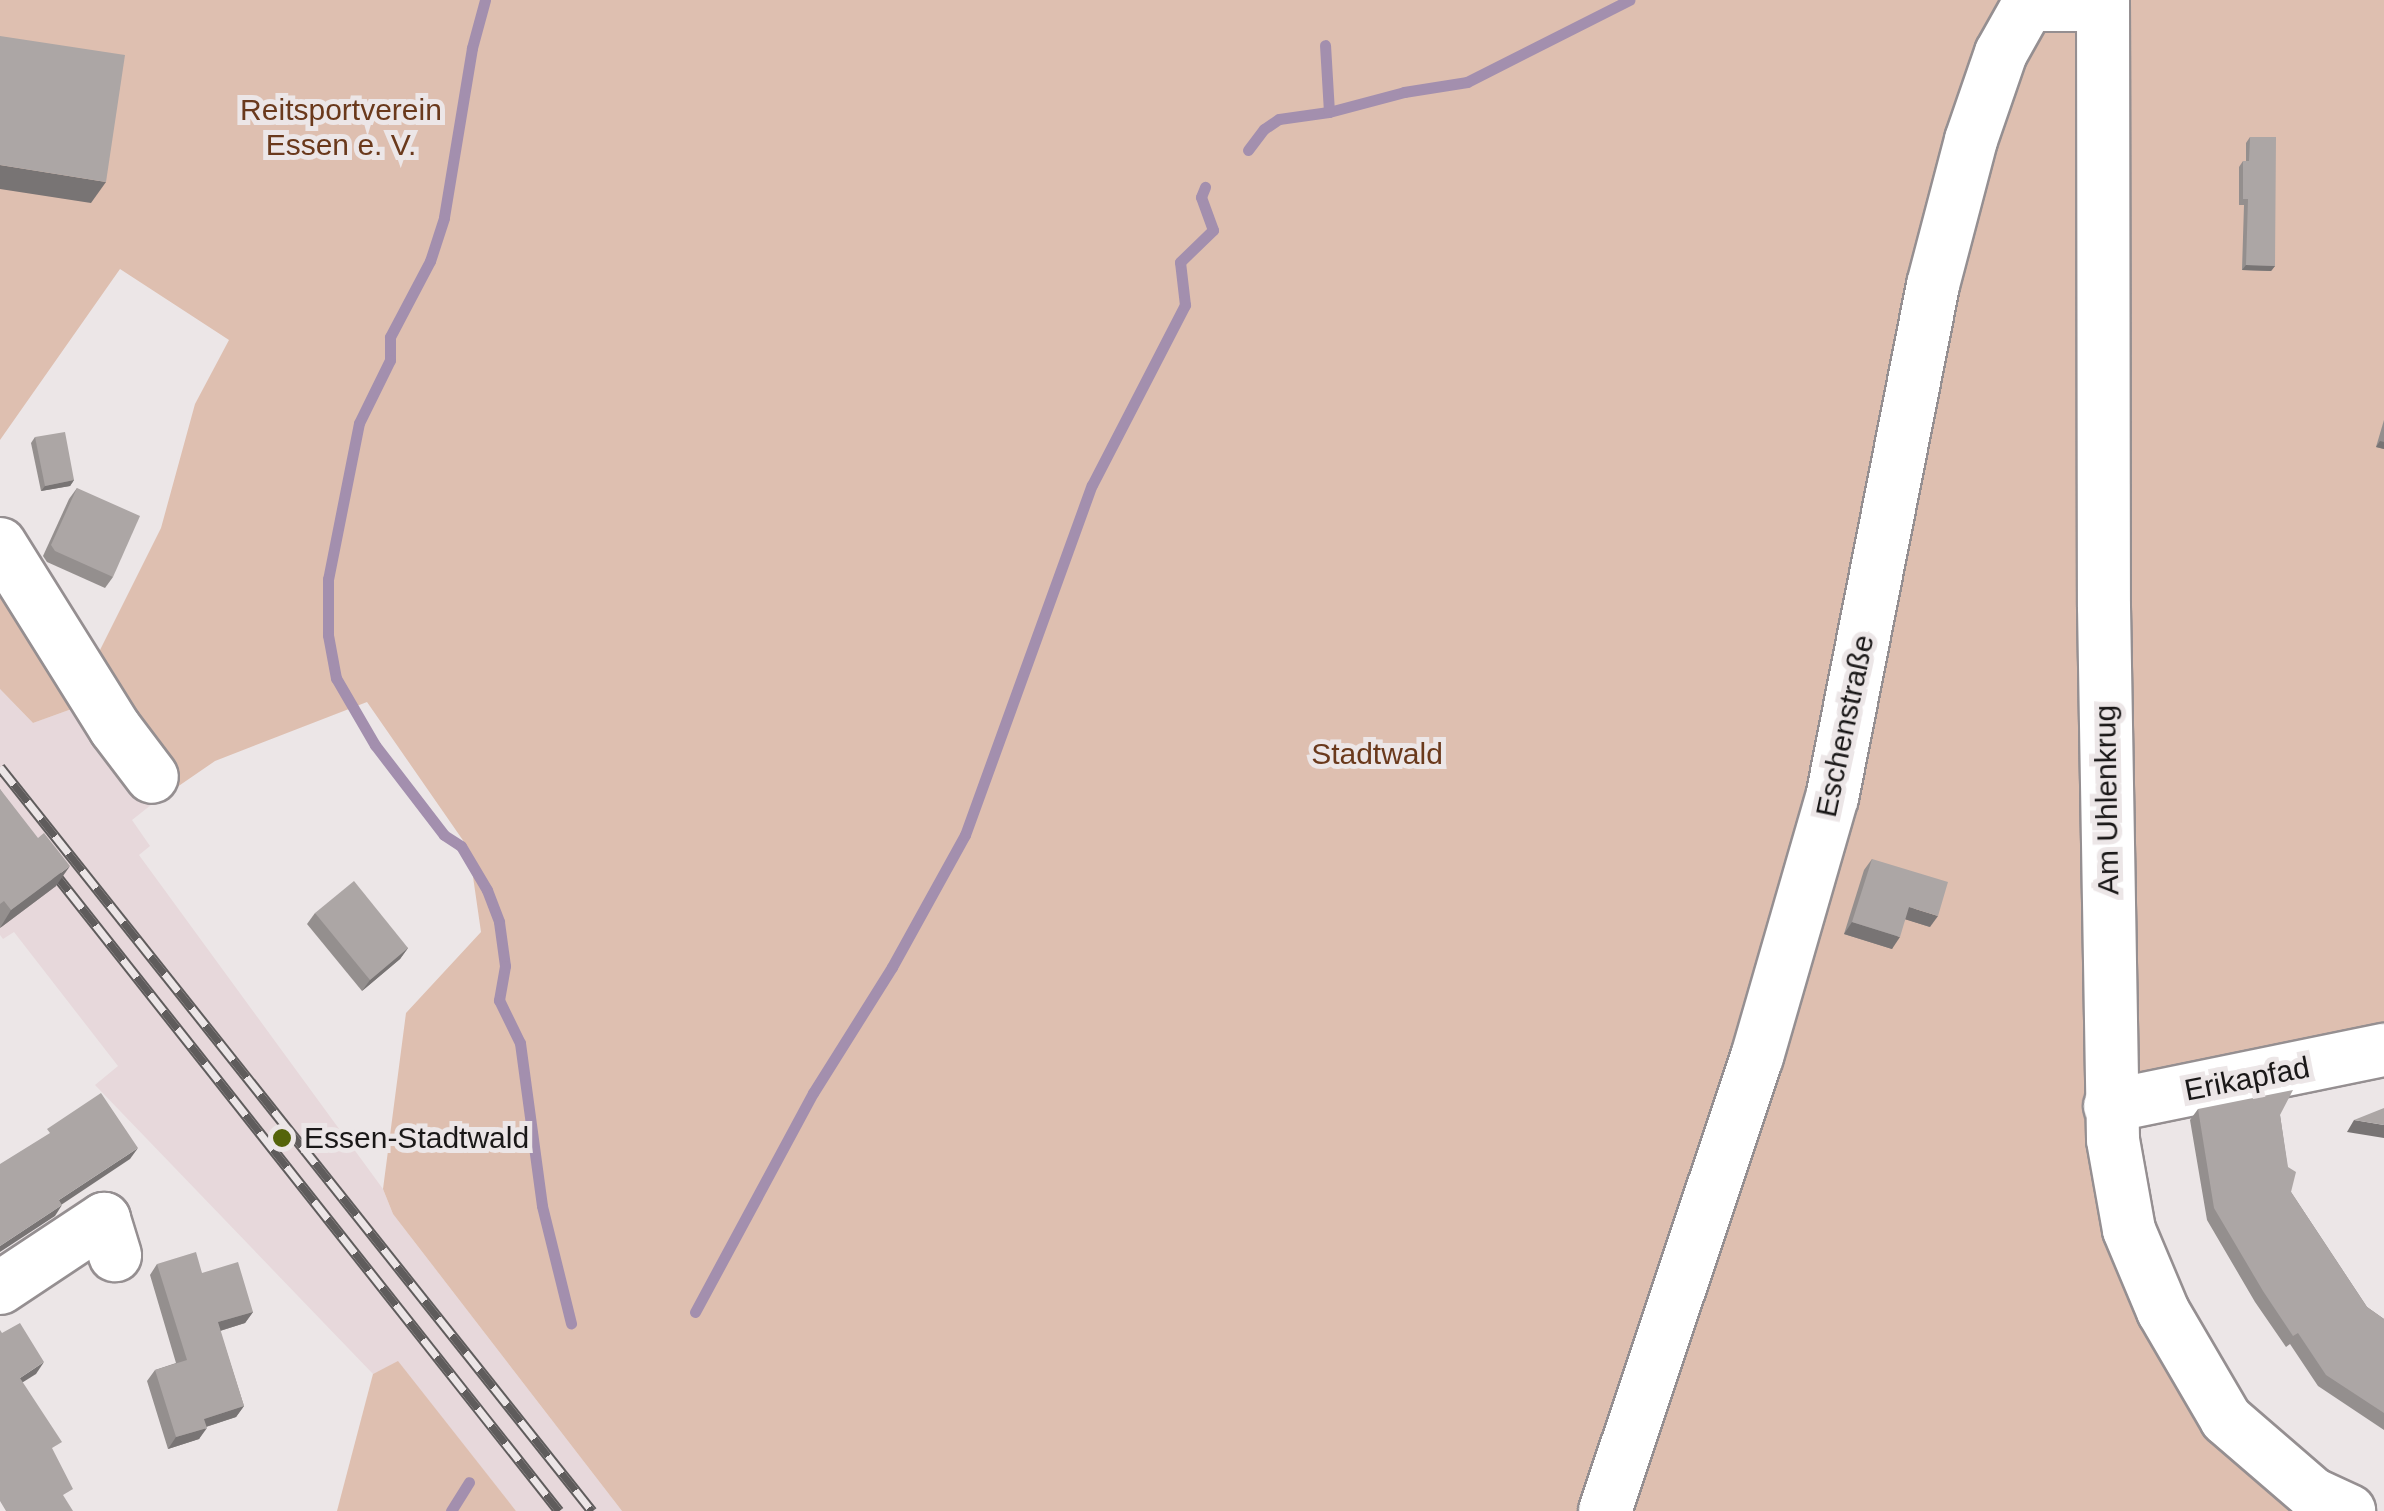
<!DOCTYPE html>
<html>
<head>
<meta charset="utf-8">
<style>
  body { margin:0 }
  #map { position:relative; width:2384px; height:1511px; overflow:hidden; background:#ece6e7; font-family:Helvetica,sans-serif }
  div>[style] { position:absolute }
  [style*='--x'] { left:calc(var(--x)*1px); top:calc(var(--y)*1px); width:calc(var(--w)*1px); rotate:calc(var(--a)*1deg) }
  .built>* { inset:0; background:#e7d8db }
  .green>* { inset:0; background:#debfb0 }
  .stream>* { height:11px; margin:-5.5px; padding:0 5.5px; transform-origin:5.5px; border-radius:5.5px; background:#a38fae }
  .roads { filter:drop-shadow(2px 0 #958f91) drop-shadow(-2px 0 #958f91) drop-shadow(0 2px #958f91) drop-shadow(0 -2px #958f91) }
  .minor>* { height:52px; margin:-26px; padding:0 26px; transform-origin:26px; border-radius:26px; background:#fff }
  .rail>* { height:11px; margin-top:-5.5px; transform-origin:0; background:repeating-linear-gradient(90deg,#ece6e7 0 22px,#5f5c5c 0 44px); box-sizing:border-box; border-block:2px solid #5f5c5c }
  .wall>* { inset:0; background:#948f8e }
  .shaded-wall>* { inset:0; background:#787474 }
  .building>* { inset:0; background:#aca6a5 }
  .dots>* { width:28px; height:28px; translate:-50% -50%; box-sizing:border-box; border:5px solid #ece6e7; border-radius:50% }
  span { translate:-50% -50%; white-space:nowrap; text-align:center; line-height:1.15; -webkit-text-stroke:10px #ece6e7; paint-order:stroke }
  .park-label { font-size:30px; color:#6a391c }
  .street-label { font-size:30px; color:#1a1818 }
  .poi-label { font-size:30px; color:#1a1818 }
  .left { translate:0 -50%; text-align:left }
</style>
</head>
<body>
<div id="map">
  <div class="built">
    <div style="clip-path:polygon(0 689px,33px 723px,80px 706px,151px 805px,132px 820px,150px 846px,139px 855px,383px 1189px,393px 1214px,622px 1511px,516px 1511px,398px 1362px,373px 1374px,95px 1085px,118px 1066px,14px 932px,3px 939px,0 935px)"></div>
  </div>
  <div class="green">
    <div style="clip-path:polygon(0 0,2384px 0,2384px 1051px,2097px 1103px,2116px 1222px,2300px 1511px,622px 1511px,393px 1214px,383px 1189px,406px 1013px,481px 932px,469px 849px,367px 702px,215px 761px,151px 805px,80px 706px,33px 723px,0 689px,0 518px,93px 664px,161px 528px,195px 404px,229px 340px,120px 269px,0 440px)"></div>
    <div style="clip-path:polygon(398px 1361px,516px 1511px,337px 1511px,373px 1374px)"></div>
  </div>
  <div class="stream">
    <div style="--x:485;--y:0;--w:50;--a:105.2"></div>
    <div style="--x:472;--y:48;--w:172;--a:99.4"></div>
    <div style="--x:444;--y:218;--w:45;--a:108"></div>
    <div style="--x:430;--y:261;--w:86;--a:117.8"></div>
    <div style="--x:390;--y:337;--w:23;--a:90"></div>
    <div style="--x:390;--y:360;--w:70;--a:116.2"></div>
    <div style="--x:359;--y:423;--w:159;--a:101.2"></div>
    <div style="--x:328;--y:579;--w:56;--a:90"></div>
    <div style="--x:328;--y:635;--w:44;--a:79.5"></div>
    <div style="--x:336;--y:678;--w:78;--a:59.8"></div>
    <div style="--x:375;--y:745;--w:113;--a:52.5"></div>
    <div style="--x:444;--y:835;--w:20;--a:33"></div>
    <div style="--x:461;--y:846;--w:51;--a:59.4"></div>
    <div style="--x:487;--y:890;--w:34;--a:69"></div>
    <div style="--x:499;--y:922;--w:44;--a:82.2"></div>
    <div style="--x:505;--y:966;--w:35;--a:100"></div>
    <div style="--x:499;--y:1000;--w:48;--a:64"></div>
    <div style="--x:520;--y:1043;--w:164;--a:82.3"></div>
    <div style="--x:542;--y:1206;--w:121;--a:76.1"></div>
    <div style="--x:1329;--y:112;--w:78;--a:-14.9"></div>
    <div style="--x:1404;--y:92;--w:64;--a:-9"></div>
    <div style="--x:1467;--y:82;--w:182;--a:-26.8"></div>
    <div style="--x:1248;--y:150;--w:26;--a:-53"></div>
    <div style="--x:1264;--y:129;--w:18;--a:-34"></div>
    <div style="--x:1279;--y:119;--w:50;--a:-8"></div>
    <div style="--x:1329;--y:112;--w:67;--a:-93.4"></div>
    <div style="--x:695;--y:1312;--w:249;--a:-61.7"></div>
    <div style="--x:813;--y:1093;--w:149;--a:-57.9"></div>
    <div style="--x:892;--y:967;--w:151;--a:-61.1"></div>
    <div style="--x:965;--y:835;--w:372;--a:-70.1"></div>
    <div style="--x:1092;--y:485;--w:203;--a:-62.7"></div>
    <div style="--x:1185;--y:305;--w:43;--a:-96.6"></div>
    <div style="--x:1180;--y:262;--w:46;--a:-44.1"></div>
    <div style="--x:1213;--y:230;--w:35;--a:-110"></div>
    <div style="--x:1201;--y:197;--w:11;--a:-68"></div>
    <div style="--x:451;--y:1511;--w:34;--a:-58"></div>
  </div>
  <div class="roads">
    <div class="minor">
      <div style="--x:2103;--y:0;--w:607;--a:89.91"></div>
      <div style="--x:2104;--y:607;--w:533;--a:89.03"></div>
      <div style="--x:2113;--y:1140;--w:91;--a:79.9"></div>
      <div style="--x:2129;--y:1230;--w:88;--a:67.2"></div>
      <div style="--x:2163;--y:1311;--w:125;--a:59.7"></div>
      <div style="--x:2226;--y:1419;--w:115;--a:40.8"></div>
      <div style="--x:2313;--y:1494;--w:40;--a:25"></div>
      <div style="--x:0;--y:544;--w:217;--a:58"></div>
      <div style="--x:115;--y:728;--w:61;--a:52.9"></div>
      <div style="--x:2110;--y:1106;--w:280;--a:-11.6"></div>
      <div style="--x:0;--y:1288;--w:125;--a:-33.6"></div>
      <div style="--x:104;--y:1219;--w:38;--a:73"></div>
      <div style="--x:1605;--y:1511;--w:479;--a:-71.5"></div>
      <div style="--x:1757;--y:1057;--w:270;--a:-73.9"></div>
      <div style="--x:1832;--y:798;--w:523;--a:-78.86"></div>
      <div style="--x:1933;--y:285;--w:150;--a:-75.3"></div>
      <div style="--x:1971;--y:140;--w:92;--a:-71"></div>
      <div style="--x:2001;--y:53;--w:55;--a:-60.6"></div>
      <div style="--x:2028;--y:5;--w:74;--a:0"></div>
    </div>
  </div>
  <div class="rail">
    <div style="--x:0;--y:767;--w:951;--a:51.49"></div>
    <div style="--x:41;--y:856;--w:835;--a:51.66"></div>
  </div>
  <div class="wall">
    <div style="clip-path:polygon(2250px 137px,2275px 266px,2271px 271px,2242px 270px,2244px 205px,2239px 205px,2239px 167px,2243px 161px,2246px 161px,2246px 143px)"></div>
    <div style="clip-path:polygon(2384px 420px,2384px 449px,2376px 447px)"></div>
    <div style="clip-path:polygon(35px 437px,74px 480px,70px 486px,41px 491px,31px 443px)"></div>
    <div style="clip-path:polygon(77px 488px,113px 577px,105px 588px,47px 562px,43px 556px,69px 499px)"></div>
    <div style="clip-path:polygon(0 789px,56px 886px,0 928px)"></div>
    <div style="clip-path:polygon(1872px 859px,1930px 927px,1905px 919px,1892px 949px,1844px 934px,1864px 870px)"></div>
    <div style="clip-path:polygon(315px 913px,408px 948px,400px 959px,362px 991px,307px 924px)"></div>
    <div style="clip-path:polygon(2198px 1109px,2280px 1115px,2291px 1192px,2367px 1307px,2384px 1319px,2384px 1430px,2318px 1386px,2290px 1344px,2286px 1347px,2255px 1302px,2207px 1220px,2190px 1120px)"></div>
    <div style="clip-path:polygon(157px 1264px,202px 1273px,253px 1312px,245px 1323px,220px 1331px,244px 1406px,236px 1417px,206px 1427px,199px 1439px,168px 1449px,147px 1381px,155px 1370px,176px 1363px,150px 1275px)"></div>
  </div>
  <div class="shaded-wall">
    <div style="clip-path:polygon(0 165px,106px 182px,91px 203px,0 189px)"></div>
    <div style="clip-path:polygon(2246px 265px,2275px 266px,2271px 271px,2242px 270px)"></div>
    <div style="clip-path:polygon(2380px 441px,2384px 442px,2384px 449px,2376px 447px)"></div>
    <div style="clip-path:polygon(74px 480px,70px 486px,41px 491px,45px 486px)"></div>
    <div style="clip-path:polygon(70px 866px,56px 886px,0 928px,11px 910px)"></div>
    <div style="clip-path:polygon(1909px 907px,1938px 916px,1930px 927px,1901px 918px)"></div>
    <div style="clip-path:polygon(1852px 922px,1900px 937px,1892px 949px,1844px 934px)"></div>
    <div style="clip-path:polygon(408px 948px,400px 959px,362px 991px,370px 980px)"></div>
    <div style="clip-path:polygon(2354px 1120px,2384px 1125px,2384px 1138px,2347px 1132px)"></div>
    <div style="clip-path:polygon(138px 1148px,130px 1159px,52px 1211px,59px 1200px)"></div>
    <div style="clip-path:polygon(62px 1205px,55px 1216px,0 1252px,0 1246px)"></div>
    <div style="clip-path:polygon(253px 1312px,245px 1323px,210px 1334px,218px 1322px)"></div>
    <div style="clip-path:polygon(44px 1362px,36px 1374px,12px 1389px,20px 1378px)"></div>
    <div style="clip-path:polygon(244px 1406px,236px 1417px,196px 1430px,204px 1419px)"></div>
    <div style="clip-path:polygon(207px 1428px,199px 1439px,168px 1449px,176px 1437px)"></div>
  </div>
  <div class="building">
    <div style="clip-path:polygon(0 36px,125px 55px,106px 182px,0 165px)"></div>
    <div style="clip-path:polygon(2250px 137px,2276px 137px,2275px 266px,2246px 265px,2248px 199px,2243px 199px,2243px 161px,2249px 161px)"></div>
    <div style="clip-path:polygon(65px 432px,74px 480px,45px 486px,35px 437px)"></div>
    <div style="clip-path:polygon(77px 488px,140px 516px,113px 577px,55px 551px,51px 545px)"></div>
    <div style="clip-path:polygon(0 789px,38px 838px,44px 833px,70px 866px,11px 910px,4px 901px,0 904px)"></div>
    <div style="clip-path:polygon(1872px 859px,1948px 882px,1938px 916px,1909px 907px,1900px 937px,1852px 922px)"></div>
    <div style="clip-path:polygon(354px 881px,408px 948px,370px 980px,315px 913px)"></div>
    <div style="clip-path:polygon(2293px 1090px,2280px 1115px,2288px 1167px,2296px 1172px,2291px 1192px,2367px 1307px,2384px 1319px,2384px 1413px,2326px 1375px,2298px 1333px,2293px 1336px,2263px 1291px,2214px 1208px,2198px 1109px)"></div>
    <div style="clip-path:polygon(101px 1093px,138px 1148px,59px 1200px,62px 1205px,0 1246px,0 1164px,50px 1133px,47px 1129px)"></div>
    <div style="clip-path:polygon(2384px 1108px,2384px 1125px,2354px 1120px)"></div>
    <div style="clip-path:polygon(196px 1252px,202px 1273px,238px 1262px,253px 1312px,218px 1322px,244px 1406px,204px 1419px,207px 1428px,176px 1437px,155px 1370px,187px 1360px,157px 1264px)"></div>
    <div style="clip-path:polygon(20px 1323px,44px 1362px,20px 1378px,62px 1442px,52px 1448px,73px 1489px,63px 1495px,73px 1511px,6px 1511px,0 1501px,0 1330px,2px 1333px)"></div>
  </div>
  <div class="dots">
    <div style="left:282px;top:1138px;background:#54640a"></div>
  </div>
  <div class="park-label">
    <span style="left:341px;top:127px">Reitsportverein<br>Essen e. V.</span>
    <span style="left:1377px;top:754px">Stadtwald</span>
  </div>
  <div class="street-label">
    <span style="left:1845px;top:726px;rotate:-78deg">Eschenstraße</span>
    <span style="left:2107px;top:800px;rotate:-91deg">Am Uhlenkrug</span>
    <span style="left:2247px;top:1079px;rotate:-11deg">Erikapfad</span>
  </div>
  <div class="poi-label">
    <span class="left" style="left:304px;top:1138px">Essen-Stadtwald</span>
  </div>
</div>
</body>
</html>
